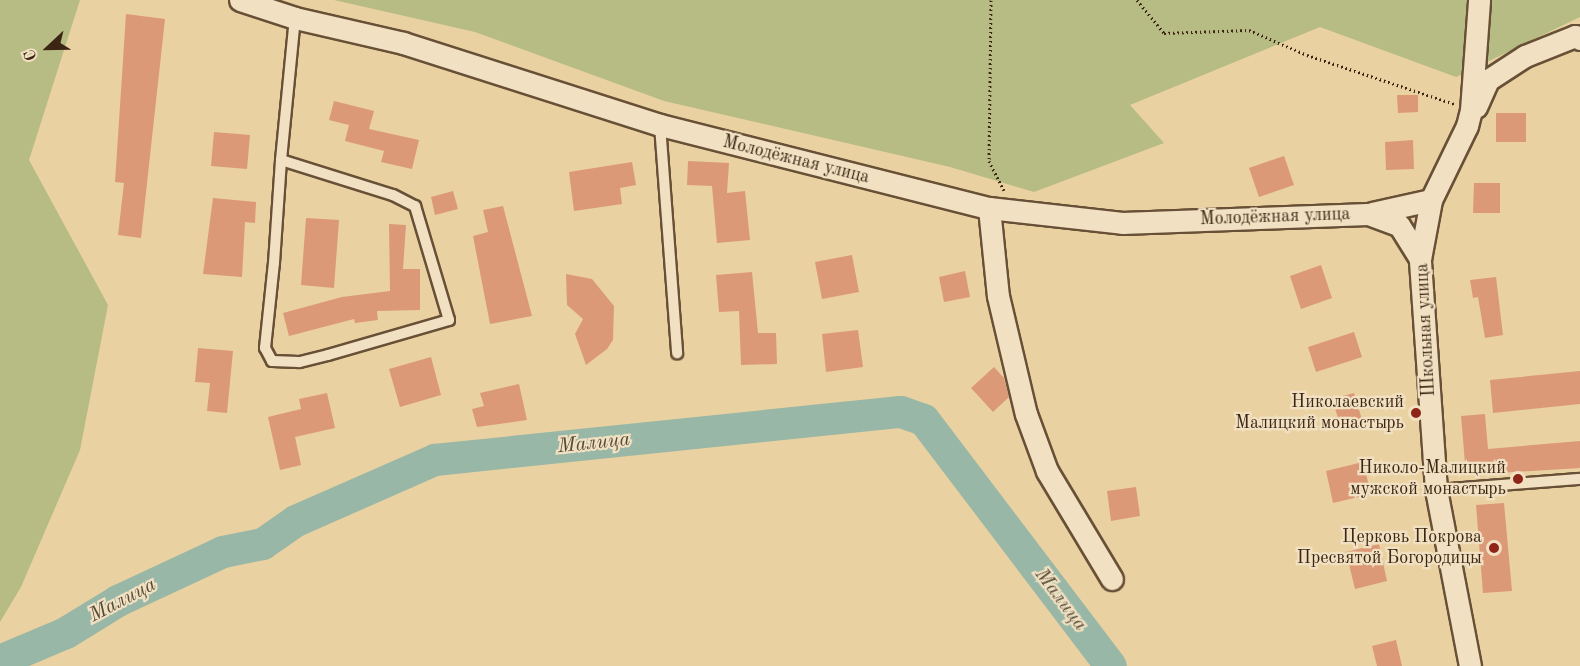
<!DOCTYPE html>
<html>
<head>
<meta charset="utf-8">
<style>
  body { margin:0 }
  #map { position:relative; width:1580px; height:666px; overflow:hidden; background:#ead1a1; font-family:"Old Standard TT",serif }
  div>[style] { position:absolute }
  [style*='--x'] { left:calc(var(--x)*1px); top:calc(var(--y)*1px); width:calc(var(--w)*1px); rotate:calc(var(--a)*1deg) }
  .green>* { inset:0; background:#b7bc84 }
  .river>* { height:32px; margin:-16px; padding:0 16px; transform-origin:16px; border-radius:16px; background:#98b7a6 }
  .building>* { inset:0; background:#dc9977 }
  .path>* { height:3px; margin-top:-1.5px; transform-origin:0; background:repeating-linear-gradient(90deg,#3d2514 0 1.5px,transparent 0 4.5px) }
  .roads { filter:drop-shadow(2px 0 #685037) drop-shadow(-2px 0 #685037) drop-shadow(0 2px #685037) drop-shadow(0 -2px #685037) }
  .service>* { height:10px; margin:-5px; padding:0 5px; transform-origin:5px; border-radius:5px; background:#f1e1c2 }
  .minor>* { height:21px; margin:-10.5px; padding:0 10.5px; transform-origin:10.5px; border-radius:10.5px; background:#f1e1c2 }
  .dots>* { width:16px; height:16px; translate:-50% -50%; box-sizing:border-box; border:3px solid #f1e1c2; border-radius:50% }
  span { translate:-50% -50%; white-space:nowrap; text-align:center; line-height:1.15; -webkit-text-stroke:4.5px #f1e1c2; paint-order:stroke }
  .street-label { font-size:18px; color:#3d2514 }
  .poi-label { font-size:18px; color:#3d2514 }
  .right { translate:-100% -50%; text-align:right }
  .water-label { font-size:20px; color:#544a38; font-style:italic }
  .north { position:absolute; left:18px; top:18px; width:60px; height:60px; -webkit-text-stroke:4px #f1e1c2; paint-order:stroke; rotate:248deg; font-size:16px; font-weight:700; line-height:24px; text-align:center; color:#3d2514 }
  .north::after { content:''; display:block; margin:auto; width:21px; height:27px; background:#3d2514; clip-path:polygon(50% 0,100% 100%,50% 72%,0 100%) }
</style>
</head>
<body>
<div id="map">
  <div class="green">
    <div style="clip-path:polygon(0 0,80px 0,29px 160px,108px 305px,80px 450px,21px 587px,0 622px)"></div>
    <div style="clip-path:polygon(334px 0,1580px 0,1580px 17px,1456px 77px,1320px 27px,1130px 105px,1164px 143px,1034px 192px,950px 167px,664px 101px,475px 32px)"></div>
  </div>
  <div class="river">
    <div style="--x:0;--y:661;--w:72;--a:-23"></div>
    <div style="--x:66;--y:633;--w:61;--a:-31.6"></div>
    <div style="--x:118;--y:601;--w:116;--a:-25"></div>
    <div style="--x:223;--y:552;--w:41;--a:-11.3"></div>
    <div style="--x:263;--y:544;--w:40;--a:-34.9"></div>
    <div style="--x:296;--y:521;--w:152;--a:-23.7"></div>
    <div style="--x:435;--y:460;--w:468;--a:-5.9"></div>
    <div style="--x:901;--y:412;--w:24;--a:19"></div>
    <div style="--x:924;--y:420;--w:309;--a:52.8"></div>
  </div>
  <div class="building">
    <div style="clip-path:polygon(126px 14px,165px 19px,141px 238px,118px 235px,124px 183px,115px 182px)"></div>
    <div style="clip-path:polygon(1397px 95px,1418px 95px,1418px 112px,1398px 113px)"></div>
    <div style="clip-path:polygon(334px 101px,374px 111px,369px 129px,419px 140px,412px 169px,381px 162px,384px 151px,345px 141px,349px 125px,329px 120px)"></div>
    <div style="clip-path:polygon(1496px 113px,1526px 113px,1526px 142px,1496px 142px)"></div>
    <div style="clip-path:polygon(214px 132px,250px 135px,247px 169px,211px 166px)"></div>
    <div style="clip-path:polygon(1413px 140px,1414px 169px,1386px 170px,1385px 142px)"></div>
    <div style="clip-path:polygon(1284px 156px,1294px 185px,1259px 197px,1249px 168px)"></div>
    <div style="clip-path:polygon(688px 161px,729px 163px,727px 193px,745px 191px,750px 240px,717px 243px,712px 186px,687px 185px)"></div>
    <div style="clip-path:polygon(632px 162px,636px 185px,620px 188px,622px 204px,574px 211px,569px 172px)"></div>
    <div style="clip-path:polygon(1474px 183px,1500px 183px,1500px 213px,1473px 213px)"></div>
    <div style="clip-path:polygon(453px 191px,458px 209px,435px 215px,431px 197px)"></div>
    <div style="clip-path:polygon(213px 198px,256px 202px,255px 223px,245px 222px,242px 277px,203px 274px)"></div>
    <div style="clip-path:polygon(503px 206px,532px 316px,490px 324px,473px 236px,488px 232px,483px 210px)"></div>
    <div style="clip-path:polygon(306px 218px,339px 220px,334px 288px,301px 285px)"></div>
    <div style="clip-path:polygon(389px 224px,406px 225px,403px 269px,420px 269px,420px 310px,377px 311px,378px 320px,355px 323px,354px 319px,289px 336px,283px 313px,342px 297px,390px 291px)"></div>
    <div style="clip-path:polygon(852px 255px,859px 292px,822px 299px,815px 262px)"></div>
    <div style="clip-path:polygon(1321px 265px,1332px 298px,1301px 309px,1290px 276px)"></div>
    <div style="clip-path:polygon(965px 271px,970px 297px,944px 302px,939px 277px)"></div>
    <div style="clip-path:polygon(752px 272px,758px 333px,776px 333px,777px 364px,741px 365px,739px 311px,719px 312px,716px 275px)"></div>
    <div style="clip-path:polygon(566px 274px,592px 279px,614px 306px,613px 340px,607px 349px,586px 365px,575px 334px,583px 319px,567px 305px)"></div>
    <div style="clip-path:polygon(1496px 277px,1503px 335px,1485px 338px,1478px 297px,1473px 298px,1470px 280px)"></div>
    <div style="clip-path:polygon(858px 330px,863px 367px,826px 372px,822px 334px)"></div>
    <div style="clip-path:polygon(1354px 332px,1362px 357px,1316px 372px,1308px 347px)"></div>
    <div style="clip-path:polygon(198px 348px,233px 351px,227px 413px,207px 411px,210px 383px,195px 382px)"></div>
    <div style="clip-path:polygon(431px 357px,441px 395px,400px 407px,389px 369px)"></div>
    <div style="clip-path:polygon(994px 367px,1004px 378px,1009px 397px,993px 412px,971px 388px)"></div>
    <div style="clip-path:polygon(1580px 371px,1580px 404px,1493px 413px,1490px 380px)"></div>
    <div style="clip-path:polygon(519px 384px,527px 420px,477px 427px,472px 409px,484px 406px,480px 393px)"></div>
    <div style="clip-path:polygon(327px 393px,335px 428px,295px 437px,301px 465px,280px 470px,268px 417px,301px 409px,299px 399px)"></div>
    <div style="clip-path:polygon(1354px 393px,1363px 423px,1342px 430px,1332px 399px)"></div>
    <div style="clip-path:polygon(1485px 414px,1488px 449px,1580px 441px,1580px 468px,1466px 475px,1461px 416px)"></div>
    <div style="clip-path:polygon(1363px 462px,1371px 494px,1333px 503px,1326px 471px)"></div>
    <div style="clip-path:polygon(1136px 487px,1140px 516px,1111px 521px,1107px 491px)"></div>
    <div style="clip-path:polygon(1504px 503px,1512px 591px,1483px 593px,1476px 505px)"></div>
    <div style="clip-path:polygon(1379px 544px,1387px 581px,1355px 589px,1346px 552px)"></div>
    <div style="clip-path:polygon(1396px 640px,1402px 666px,1377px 666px,1372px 646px)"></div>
  </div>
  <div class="path">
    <div style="--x:991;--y:0;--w:161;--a:90.7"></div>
    <div style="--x:989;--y:161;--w:33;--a:63"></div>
    <div style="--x:1137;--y:0;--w:43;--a:50.7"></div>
    <div style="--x:1164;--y:33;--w:85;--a:-2"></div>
    <div style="--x:1249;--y:30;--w:63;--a:23.3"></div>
    <div style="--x:1307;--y:55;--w:155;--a:18.4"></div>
  </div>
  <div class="roads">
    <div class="service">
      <div style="--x:660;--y:125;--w:229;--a:85.7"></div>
      <div style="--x:281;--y:160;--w:117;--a:17.4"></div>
      <div style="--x:393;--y:195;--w:25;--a:27"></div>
      <div style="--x:415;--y:206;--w:119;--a:73.4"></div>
      <div style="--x:449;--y:320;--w:126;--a:163.9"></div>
      <div style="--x:328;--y:355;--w:30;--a:166"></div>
      <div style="--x:299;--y:362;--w:27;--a:-178"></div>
      <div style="--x:272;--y:361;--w:15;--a:-118"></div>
      <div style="--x:265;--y:348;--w:85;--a:-84"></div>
      <div style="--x:274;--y:263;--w:103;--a:-86.1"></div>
      <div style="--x:281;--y:160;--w:143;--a:-84.4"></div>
      <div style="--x:1436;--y:490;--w:144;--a:-4.4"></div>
    </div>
    <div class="minor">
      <div style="--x:240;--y:0;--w:58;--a:18.1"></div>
      <div style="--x:295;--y:18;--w:111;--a:13"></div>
      <div style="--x:403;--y:43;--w:270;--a:17.7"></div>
      <div style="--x:660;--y:125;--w:339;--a:14.2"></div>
      <div style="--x:989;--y:208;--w:134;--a:6.4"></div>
      <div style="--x:1122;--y:223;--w:246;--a:-2.1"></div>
      <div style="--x:1368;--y:214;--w:33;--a:20"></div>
      <div style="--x:1399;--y:225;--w:40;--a:58"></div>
      <div style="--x:1476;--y:107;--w:30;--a:-66"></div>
      <div style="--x:1488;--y:80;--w:44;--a:-33"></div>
      <div style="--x:1525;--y:56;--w:54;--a:-21.8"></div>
      <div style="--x:1575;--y:36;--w:6;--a:31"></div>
      <div style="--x:989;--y:208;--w:88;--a:84.2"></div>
      <div style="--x:998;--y:296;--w:121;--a:76.7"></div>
      <div style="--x:1026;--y:414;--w:61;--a:69.8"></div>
      <div style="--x:1047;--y:471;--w:126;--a:59"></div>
      <div style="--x:1372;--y:213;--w:60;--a:-12.4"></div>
      <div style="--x:1470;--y:666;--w:179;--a:-100.9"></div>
      <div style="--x:1436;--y:490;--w:232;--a:-94"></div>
      <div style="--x:1420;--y:259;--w:60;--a:-79.4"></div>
      <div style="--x:1431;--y:200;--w:82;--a:-64.1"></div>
      <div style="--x:1467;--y:126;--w:16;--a:-76"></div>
      <div style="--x:1471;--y:110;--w:110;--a:-85.8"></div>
    </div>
  </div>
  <div class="dots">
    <div style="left:1416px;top:413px;background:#8f2418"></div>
    <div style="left:1518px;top:479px;background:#8f2418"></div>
    <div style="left:1494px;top:548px;background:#8f2418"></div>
  </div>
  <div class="street-label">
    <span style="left:796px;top:160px;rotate:14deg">Молодёжная улица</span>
    <span style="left:1275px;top:217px;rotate:-2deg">Молодёжная улица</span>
    <span style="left:1426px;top:330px;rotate:-93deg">Школьная улица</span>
  </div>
  <div class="poi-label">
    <span class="right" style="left:1404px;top:413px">Николаевский<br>Малицкий монастырь</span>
    <span class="right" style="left:1506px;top:479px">Николо-Малицкий<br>мужской монастырь</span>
    <span class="right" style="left:1482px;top:548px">Церковь Покрова<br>Пресвятой Богородицы</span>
  </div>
  <div class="water-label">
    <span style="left:594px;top:444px;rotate:-6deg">Малица</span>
    <span style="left:1060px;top:600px;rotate:53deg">Малица</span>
    <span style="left:123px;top:601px;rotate:-28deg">Малица</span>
  </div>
  <div class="north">С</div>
</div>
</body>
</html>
